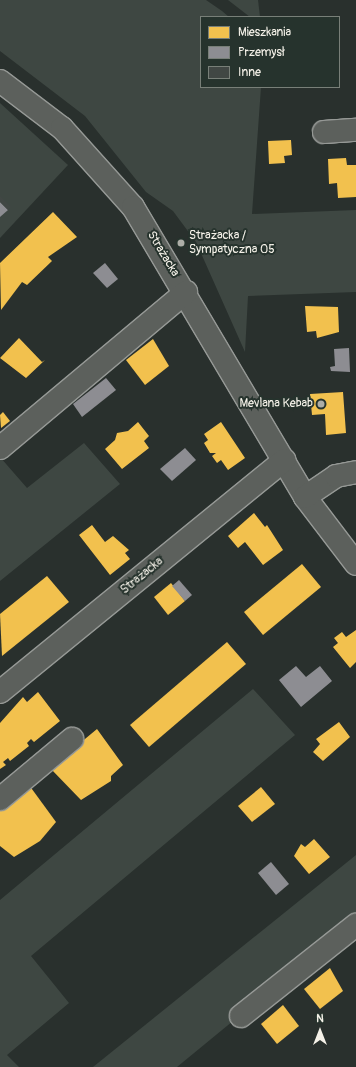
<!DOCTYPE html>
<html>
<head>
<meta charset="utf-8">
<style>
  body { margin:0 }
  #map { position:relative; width:356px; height:1067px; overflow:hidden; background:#29302d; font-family:Pangolin,sans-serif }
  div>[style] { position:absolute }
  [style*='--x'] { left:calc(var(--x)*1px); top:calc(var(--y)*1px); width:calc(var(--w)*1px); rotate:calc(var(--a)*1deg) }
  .green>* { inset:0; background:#3e4742 }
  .homes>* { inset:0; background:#f2c14e }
  .industry>* { inset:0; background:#8d8d92 }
  .building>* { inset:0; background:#414744 }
  .roads { filter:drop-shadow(1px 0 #969996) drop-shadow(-1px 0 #969996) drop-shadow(0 1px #969996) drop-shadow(0 -1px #969996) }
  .minor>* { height:22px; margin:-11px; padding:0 11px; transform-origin:11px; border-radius:11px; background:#5c605c }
  .dots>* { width:11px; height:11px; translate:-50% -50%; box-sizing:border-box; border:2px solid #26332d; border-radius:50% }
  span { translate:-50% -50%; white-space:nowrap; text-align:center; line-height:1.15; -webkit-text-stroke:4px #26332d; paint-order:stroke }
  .poi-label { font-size:12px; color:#f4f1e8 }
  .left { translate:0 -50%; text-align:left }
  .right { translate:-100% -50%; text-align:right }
  .street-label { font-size:12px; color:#f4f1e8 }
  .legend { position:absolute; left:200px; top:16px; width:140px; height:72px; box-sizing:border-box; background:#26332d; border:1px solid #787f78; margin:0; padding:5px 7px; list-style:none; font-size:12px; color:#f4f1e8 }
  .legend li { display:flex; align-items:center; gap:8px; height:20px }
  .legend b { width:20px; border:1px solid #787f78 }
  .north { position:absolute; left:300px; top:1011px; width:40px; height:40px; -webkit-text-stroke:3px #26332d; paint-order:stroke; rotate:0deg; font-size:11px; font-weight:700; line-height:16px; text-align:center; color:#f4f1e8 }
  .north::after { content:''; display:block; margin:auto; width:14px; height:18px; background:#f4f1e8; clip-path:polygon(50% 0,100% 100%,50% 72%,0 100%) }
</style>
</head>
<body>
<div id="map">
  <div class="green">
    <div style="clip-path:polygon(0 0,206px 0,222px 11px,229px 17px,201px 17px,201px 87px,261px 87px,252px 214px,356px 210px,356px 292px,248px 296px,245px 352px,196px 242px,173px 211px,146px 192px,85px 116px,0 51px)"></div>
    <div style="clip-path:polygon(228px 0,258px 0,260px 17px,250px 17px)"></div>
    <div style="clip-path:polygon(0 103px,68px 165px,0 238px)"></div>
    <div style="clip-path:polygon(84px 443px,120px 484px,0 581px,0 457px,27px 488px)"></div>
    <div style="clip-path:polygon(253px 689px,295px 735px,31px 956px,69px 1003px,7px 1055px,19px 1067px,0 1067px,0 900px)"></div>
    <div style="clip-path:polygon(356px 855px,356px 920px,177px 1067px,93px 1067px)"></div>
  </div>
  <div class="homes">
    <div style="clip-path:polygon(291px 140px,292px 155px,284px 156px,285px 163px,269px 164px,268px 141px)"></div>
    <div style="clip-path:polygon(346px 158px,347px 165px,356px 165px,356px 197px,338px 198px,337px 183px,329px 184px,328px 159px)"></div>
    <div style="clip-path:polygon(53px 212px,77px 237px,48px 257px,52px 261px,27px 285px,22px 282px,1px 310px,0 263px)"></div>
    <div style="clip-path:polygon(305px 306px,338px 307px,339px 332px,317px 338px,316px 331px,307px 332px)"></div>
    <div style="clip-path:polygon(19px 338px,42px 362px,45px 360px,26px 378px,0 358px)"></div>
    <div style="clip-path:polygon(153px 339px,169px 366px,145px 385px,126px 360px)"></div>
    <div style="clip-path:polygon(343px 392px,346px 433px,326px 435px,325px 414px,312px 415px,310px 394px)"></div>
    <div style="clip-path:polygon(3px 412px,10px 421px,1px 428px,0 415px)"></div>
    <div style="clip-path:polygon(138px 422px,149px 436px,144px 441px,149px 448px,122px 469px,105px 449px,115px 440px,117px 433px,128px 431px)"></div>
    <div style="clip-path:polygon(221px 422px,245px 458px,228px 470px,221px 460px,217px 463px,212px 456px,216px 453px,210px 453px,204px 443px,208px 440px,204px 434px)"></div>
    <div style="clip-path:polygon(254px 513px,265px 527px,267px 525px,283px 550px,263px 565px,245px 542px,238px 548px,228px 536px)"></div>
    <div style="clip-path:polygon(92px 525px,105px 542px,113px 536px,129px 550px,125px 553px,130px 559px,110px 575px,79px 535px)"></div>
    <div style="clip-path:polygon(302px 564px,321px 587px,263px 635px,244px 612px)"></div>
    <div style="clip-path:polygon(47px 576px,69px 602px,2px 656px,0 614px)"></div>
    <div style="clip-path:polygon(171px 583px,185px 601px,168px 615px,154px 597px)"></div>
    <div style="clip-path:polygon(356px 630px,356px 662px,350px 668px,333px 647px,338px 643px,334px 638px,342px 632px,346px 637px)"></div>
    <div style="clip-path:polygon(227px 642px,246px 664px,149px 747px,130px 725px)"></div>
    <div style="clip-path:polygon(38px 692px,60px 721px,34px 742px,31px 739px,27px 743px,29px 746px,10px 761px,8px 758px,3px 762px,6px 765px,0 769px,0 723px,23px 697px,27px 702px)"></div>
    <div style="clip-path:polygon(339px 722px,350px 737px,323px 761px,313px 752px,320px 744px,316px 739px)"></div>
    <div style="clip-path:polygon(97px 729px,123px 765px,111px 776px,111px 781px,81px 800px,50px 768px)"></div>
    <div style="clip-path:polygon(29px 785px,56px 822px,40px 841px,14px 857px,0 846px,0 810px)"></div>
    <div style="clip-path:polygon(261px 787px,275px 804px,252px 822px,238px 806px)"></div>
    <div style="clip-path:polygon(314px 839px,330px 857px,309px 874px,294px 856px,301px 844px,305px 847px)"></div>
    <div style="clip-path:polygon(330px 968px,343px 991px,320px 1009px,304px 989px)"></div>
    <div style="clip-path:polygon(283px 1005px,299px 1026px,277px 1044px,261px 1024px)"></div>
  </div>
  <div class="industry">
    <div style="clip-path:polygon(0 202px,8px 210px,0 217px)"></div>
    <div style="clip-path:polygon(105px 263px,118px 279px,107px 288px,93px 273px)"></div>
    <div style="clip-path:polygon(349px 348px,350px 372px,331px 371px,330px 367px,335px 366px,334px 349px)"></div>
    <div style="clip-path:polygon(106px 378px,116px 390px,82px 417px,73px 404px)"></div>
    <div style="clip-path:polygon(185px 448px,196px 460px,172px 481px,160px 469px)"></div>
    <div style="clip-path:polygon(179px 580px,192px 595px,185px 601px,172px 586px)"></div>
    <div style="clip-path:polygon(296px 666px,306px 677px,320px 666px,332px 681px,301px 707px,279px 680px)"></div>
    <div style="clip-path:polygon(271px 862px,289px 884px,276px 895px,258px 873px)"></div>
  </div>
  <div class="building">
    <div style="clip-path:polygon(0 196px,11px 207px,8px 210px,0 202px)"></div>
  </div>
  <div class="roads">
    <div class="minor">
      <div style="--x:0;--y:81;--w:78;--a:37.2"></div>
      <div style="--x:62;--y:128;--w:106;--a:48.1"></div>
      <div style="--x:133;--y:207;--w:337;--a:59.3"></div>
      <div style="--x:305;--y:497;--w:84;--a:52.7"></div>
      <div style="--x:324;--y:132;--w:32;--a:-4"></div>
      <div style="--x:0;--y:448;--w:243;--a:-40"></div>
      <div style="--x:305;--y:497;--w:37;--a:-34"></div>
      <div style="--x:336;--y:476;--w:20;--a:-11"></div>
      <div style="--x:0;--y:692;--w:367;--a:-39.2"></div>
      <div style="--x:0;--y:799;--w:94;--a:-39.8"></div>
      <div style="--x:241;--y:1016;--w:147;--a:-38.4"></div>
    </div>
  </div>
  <div class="dots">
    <div style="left:181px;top:243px;background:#adada7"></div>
    <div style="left:321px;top:404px;background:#adada7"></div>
  </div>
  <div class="poi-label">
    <span class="left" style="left:189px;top:243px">Strażacka /<br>Sympatyczna 05</span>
    <span class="right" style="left:313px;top:404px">Mevlana Kebab</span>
  </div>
  <div class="street-label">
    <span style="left:163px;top:254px;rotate:59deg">Strażacka</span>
    <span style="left:142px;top:576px;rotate:-39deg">Strażacka</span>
  </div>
  <ul class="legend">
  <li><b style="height:11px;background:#f2c14e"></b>Mieszkania</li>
  <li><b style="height:11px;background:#8d8d92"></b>Przemysł</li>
  <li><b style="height:11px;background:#414744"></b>Inne</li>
  </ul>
  <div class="north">N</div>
</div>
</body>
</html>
